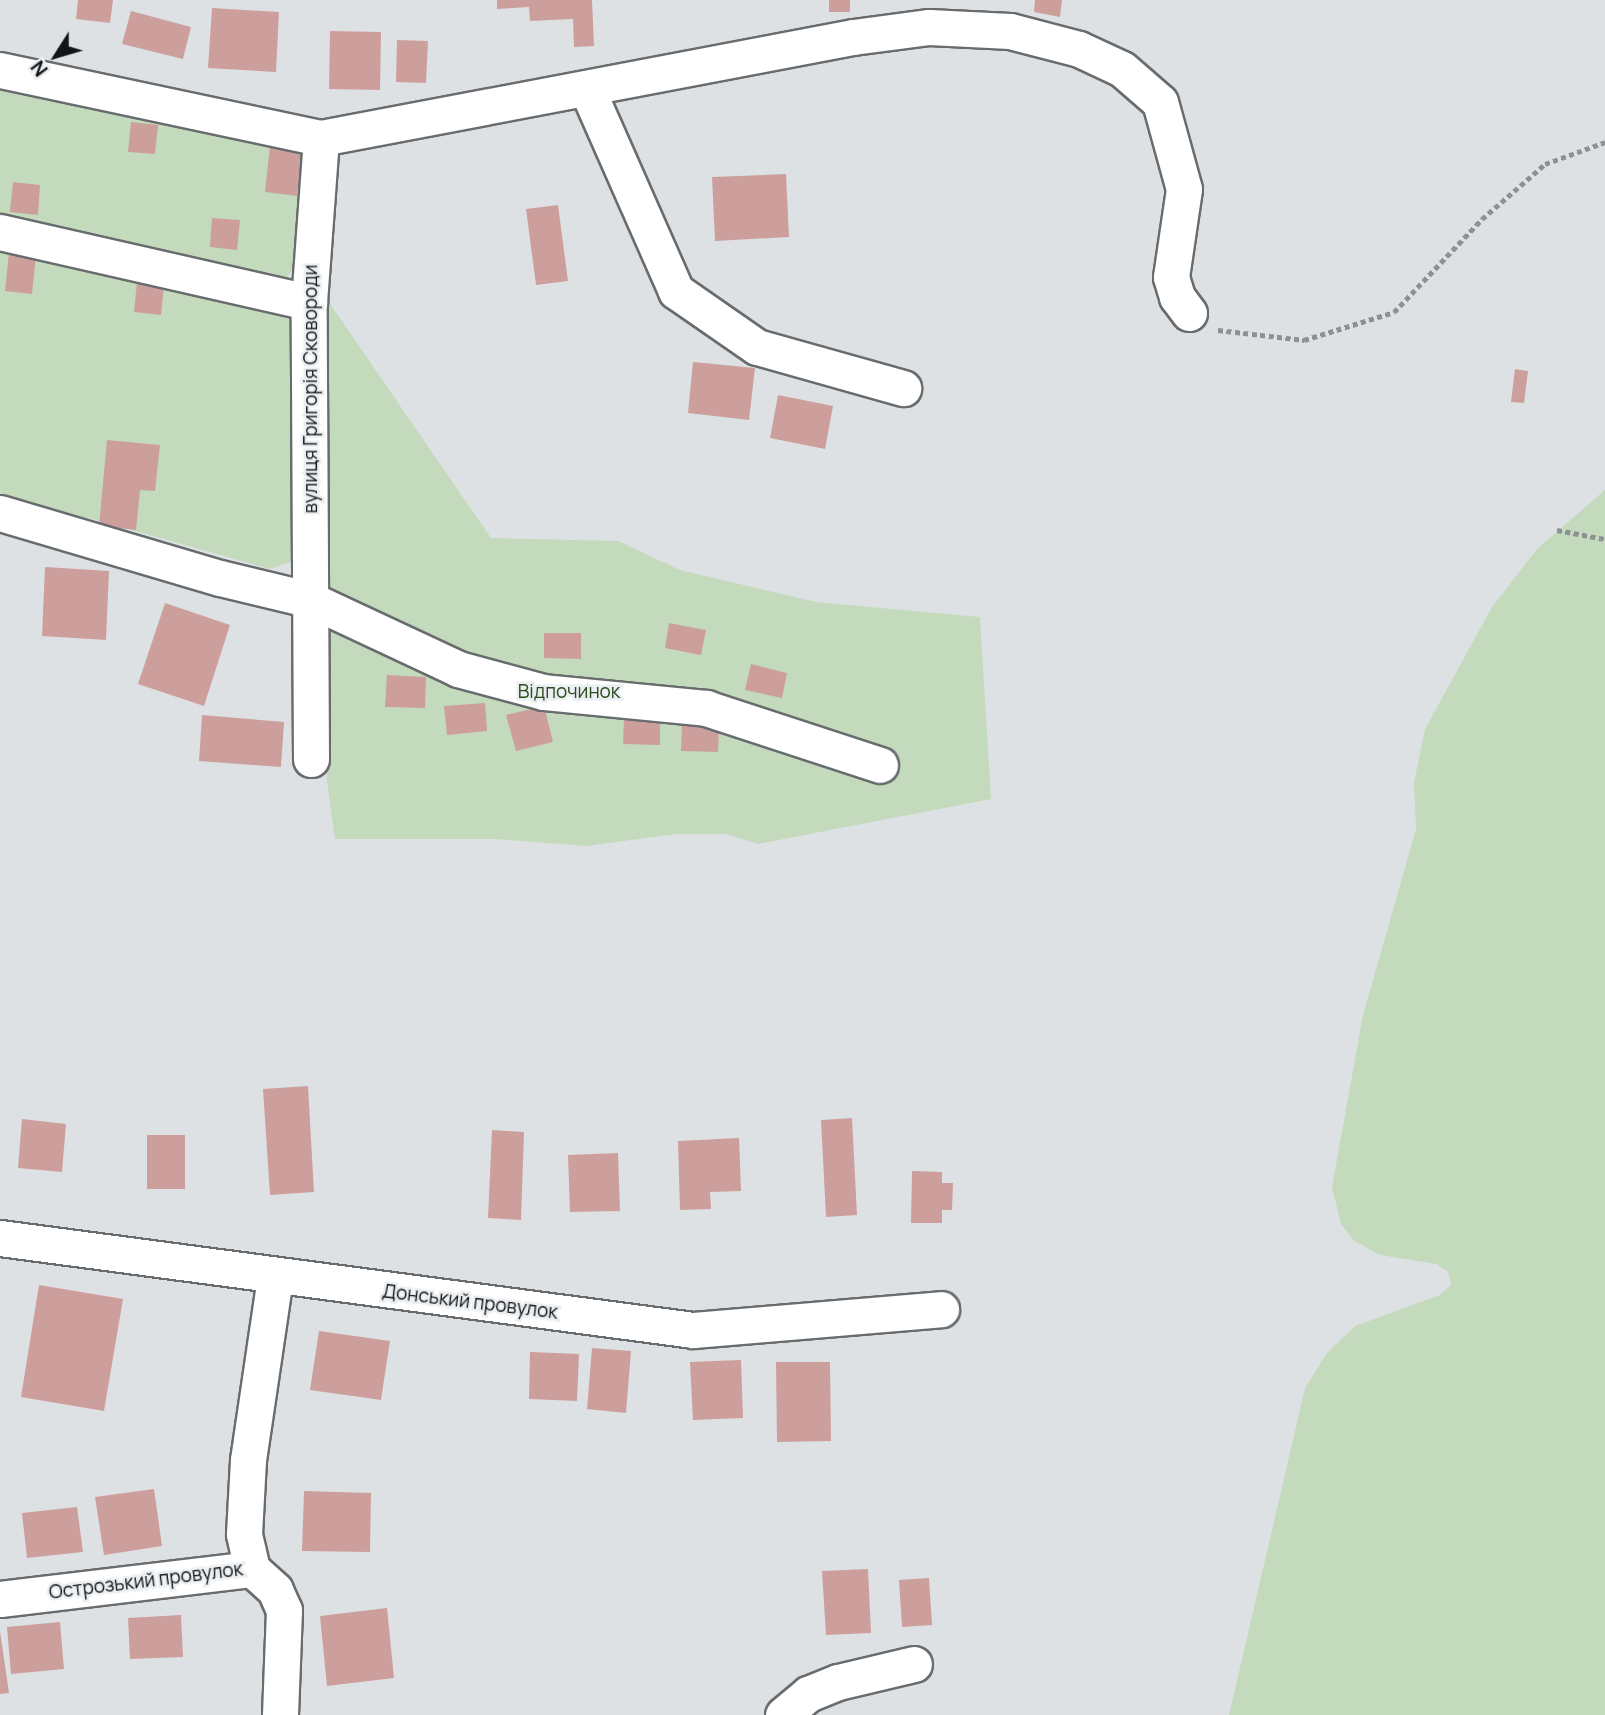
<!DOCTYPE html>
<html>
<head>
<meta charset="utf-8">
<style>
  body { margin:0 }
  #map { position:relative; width:1605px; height:1715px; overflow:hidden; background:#dee1e4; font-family:Manrope,sans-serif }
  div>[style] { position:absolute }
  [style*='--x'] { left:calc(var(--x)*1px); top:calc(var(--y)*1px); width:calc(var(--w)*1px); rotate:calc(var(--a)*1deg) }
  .green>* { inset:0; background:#c3dbbc }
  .building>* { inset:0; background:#cd9f9c }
  .path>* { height:4.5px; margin-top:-2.25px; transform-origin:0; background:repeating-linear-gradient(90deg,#8e9093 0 5px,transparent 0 8.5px) }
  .roads { filter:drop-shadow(2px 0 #696c6e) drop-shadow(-2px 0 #696c6e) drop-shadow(0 2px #696c6e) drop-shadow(0 -2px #696c6e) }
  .minor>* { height:35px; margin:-17.5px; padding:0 17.5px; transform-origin:17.5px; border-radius:17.5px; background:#fff }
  span { translate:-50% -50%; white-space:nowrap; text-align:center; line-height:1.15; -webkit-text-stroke:5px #ebeef1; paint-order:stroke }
  .street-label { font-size:19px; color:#131415 }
  .park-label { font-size:19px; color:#294d1e }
  .north { position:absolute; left:21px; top:21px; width:70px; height:70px; -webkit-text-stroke:5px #ebeef1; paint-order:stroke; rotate:233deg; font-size:19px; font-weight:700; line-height:28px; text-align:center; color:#131415 }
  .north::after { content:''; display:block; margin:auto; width:24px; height:32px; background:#131415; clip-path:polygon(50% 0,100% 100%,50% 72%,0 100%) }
</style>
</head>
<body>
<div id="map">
  <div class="green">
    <div style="clip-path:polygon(0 84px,207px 133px,306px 145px,302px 257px,285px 280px,293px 314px,302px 530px,292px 561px,270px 569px,89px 518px,0 500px)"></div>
    <div style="clip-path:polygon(324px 295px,491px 538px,618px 541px,680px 570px,816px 602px,980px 617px,991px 799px,758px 844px,726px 834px,676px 834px,586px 846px,496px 839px,335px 839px,327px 782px,322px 645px,339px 601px,325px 584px)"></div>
    <div style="clip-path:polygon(1605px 490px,1605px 1715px,1229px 1715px,1305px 1388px,1327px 1353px,1355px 1326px,1440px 1295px,1451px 1285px,1448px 1272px,1436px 1264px,1380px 1255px,1353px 1240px,1341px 1224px,1332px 1187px,1363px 1015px,1416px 829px,1414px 782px,1425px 729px,1492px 607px,1537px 549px)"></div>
  </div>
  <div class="building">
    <div style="clip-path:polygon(78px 0,113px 0,110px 23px,76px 19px)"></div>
    <div style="clip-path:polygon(497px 0,592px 0,594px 46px,574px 47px,573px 19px,530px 21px,529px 7px,497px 9px)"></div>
    <div style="clip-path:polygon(829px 0,850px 0,850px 12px,829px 12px)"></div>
    <div style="clip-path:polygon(1035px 0,1062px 0,1060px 17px,1034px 12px)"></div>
    <div style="clip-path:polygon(212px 8px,279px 12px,276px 72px,208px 68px)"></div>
    <div style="clip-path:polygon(131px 11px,191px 27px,183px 59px,122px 44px)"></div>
    <div style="clip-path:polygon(330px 31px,381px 32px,380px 90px,329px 89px)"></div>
    <div style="clip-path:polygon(397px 40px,428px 41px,426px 83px,396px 82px)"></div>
    <div style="clip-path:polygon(131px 122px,158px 125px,155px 154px,128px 152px)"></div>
    <div style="clip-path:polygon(270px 146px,303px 149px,297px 196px,265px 192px)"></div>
    <div style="clip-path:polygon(786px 174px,789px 237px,715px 241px,712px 177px)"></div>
    <div style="clip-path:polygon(13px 182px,40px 185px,38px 215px,10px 212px)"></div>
    <div style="clip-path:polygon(558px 205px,568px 281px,536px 285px,526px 209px)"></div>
    <div style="clip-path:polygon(212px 218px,240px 220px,237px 250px,210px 247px)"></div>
    <div style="clip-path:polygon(9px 252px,36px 255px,32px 294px,5px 291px)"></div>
    <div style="clip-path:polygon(137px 282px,164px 285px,161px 315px,134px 312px)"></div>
    <div style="clip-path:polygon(693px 362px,755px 368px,749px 420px,688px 413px)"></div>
    <div style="clip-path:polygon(1515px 369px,1528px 371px,1524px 403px,1511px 402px)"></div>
    <div style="clip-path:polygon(778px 395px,833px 406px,825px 449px,770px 438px)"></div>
    <div style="clip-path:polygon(107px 440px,160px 445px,155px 491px,140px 490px,136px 530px,99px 526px)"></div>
    <div style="clip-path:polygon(45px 567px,109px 571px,106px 640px,42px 636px)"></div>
    <div style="clip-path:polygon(165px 603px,230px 625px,204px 706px,138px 684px)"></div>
    <div style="clip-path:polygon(669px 623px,706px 630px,701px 655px,665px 648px)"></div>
    <div style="clip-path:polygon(544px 633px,581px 633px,581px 659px,544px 658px)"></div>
    <div style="clip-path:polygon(751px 664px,787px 673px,782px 698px,745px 690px)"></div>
    <div style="clip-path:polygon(387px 675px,426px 677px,425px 708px,385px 707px)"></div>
    <div style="clip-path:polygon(485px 703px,487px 731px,447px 735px,444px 706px)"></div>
    <div style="clip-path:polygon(544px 706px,553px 742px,516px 751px,506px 715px)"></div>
    <div style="clip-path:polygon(202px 715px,284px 722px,281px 767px,199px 761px)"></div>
    <div style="clip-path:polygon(624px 718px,660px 719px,660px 745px,623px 744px)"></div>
    <div style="clip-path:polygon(682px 725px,719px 726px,718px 752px,681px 751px)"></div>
    <div style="clip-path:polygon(308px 1086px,314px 1192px,270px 1195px,263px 1089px)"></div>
    <div style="clip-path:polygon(852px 1118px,857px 1215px,826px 1217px,821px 1120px)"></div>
    <div style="clip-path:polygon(22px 1119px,66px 1124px,62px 1172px,18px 1168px)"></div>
    <div style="clip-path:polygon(492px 1130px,524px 1132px,521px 1220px,488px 1218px)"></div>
    <div style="clip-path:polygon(147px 1135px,185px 1135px,185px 1189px,147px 1189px)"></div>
    <div style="clip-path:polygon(739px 1138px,741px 1191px,710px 1192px,711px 1209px,680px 1210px,678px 1141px)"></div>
    <div style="clip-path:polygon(618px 1153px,620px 1211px,570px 1212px,568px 1155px)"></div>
    <div style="clip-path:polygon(912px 1171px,942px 1172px,942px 1183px,953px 1183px,952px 1210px,942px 1210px,942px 1223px,911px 1223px)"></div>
    <div style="clip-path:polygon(39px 1285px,123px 1299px,104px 1411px,21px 1397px)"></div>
    <div style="clip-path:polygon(319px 1331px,390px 1341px,381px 1400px,310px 1390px)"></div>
    <div style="clip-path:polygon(592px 1348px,631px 1351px,626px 1413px,587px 1409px)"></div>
    <div style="clip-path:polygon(530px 1352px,579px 1354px,577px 1401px,529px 1399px)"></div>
    <div style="clip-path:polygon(741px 1360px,743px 1418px,693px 1420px,690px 1362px)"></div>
    <div style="clip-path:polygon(776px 1362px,830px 1362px,831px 1441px,777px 1442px)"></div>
    <div style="clip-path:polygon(154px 1489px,162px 1546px,104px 1555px,95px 1497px)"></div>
    <div style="clip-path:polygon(304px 1491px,371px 1493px,370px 1552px,302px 1551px)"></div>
    <div style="clip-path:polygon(77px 1507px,83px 1552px,27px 1558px,22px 1513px)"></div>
    <div style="clip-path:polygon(868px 1569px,871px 1633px,826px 1635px,822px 1571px)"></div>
    <div style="clip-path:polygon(929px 1578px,932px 1625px,902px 1627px,899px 1580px)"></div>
    <div style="clip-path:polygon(387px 1608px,394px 1678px,327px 1686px,320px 1616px)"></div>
    <div style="clip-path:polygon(181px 1615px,183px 1657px,130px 1659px,128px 1618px)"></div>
    <div style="clip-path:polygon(60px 1622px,64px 1669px,11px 1674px,7px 1627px)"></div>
    <div style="clip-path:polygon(0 1631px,9px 1693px,0 1694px)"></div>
  </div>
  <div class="path">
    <div style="--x:1218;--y:330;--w:87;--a:6.6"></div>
    <div style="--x:1304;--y:340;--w:94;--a:-17.3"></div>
    <div style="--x:1394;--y:312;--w:128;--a:-46.6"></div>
    <div style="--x:1482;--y:219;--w:84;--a:-41.1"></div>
    <div style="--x:1545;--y:164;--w:64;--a:-20.1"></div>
    <div style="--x:1557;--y:530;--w:49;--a:10.6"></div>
  </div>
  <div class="roads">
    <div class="minor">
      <div style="--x:0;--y:70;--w:328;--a:12"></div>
      <div style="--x:321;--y:138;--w:542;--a:-10.75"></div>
      <div style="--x:853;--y:37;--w:77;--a:-7.5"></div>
      <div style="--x:929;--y:27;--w:81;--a:2.8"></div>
      <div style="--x:1010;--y:31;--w:71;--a:14.6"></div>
      <div style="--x:1079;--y:49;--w:47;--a:24.9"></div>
      <div style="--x:1122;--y:69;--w:50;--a:41"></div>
      <div style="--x:1160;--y:102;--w:90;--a:74.6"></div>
      <div style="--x:1184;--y:189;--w:89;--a:98.4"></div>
      <div style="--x:1171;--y:277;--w:21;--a:73"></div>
      <div style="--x:1177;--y:297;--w:20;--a:53"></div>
      <div style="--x:587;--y:89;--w:221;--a:66.2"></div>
      <div style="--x:676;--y:291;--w:98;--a:34.7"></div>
      <div style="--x:757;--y:347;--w:152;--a:15.7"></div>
      <div style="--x:0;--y:232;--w:317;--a:12.8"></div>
      <div style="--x:0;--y:513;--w:229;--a:16.5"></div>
      <div style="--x:220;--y:578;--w:94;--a:13.6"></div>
      <div style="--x:311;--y:600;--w:162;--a:25.1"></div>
      <div style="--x:458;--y:669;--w:89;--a:15"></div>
      <div style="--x:544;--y:692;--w:163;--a:5.6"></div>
      <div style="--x:706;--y:708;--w:183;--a:18.1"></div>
      <div style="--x:311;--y:759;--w:457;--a:-90.3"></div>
      <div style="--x:309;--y:302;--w:164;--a:-85.8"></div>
      <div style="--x:0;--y:1238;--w:699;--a:7.56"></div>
      <div style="--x:693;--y:1330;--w:249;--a:-4.8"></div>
      <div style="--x:252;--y:1569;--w:31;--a:42"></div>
      <div style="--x:275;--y:1590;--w:22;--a:66"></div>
      <div style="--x:284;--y:1610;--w:105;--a:92.2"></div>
      <div style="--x:0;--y:1599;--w:254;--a:-6.8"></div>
      <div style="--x:252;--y:1569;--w:36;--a:-103"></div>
      <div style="--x:244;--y:1534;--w:74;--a:-86.9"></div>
      <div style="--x:248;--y:1460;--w:185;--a:-81.6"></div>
      <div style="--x:783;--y:1715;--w:33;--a:-40"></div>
      <div style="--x:808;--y:1694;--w:32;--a:-22"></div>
      <div style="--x:838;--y:1682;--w:78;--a:-13.3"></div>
    </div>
  </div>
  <div class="street-label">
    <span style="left:311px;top:389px;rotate:-90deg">вулиця Григорія Сковороди</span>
    <span style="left:470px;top:1302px;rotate:7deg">Донський провулок</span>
    <span style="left:146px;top:1581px;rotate:-7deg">Острозький провулок</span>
  </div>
  <div class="park-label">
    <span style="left:569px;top:692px">Відпочинок</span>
  </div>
  <div class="north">N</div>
</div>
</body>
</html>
